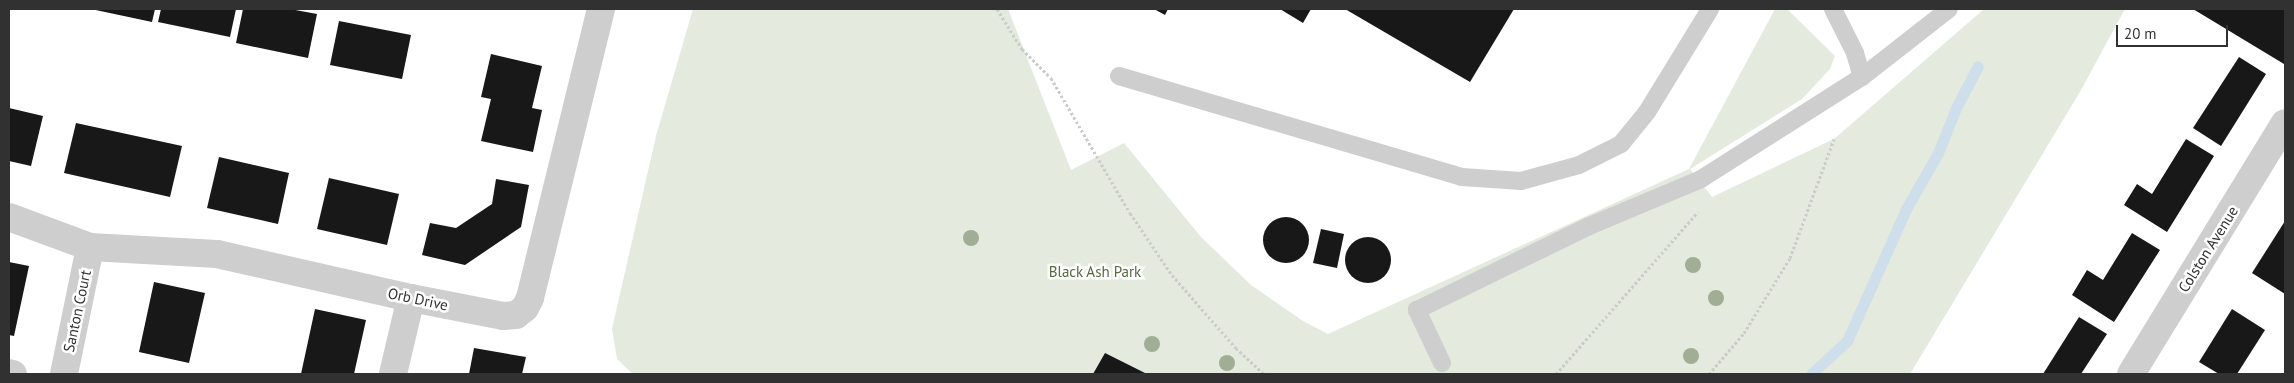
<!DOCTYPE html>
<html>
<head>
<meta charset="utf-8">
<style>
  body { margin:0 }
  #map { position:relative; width:2294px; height:383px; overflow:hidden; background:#fff; font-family:"PT Sans",sans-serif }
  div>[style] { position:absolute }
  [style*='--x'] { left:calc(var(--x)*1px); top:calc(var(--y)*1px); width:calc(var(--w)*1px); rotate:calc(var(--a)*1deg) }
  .green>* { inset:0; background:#e4eadd }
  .stream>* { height:11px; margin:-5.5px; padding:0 5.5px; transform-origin:5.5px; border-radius:5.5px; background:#cedfeb }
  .building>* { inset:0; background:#181818 }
  .round { border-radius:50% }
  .path>* { height:3px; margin-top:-1.5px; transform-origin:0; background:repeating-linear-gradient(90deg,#cbcbcb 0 2.5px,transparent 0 5px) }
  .lane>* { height:18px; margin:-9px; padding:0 9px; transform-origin:9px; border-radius:9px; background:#cecece }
  .street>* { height:28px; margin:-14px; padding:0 14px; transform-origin:14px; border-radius:14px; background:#cecece }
  .trees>* { width:16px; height:16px; margin:-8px; border-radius:50%; background:#a0ae96 }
  span { translate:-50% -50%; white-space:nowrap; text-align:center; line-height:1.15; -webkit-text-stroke:5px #fff; paint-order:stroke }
  .street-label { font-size:15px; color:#313131 }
  .park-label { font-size:15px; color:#536b40 }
  .frame { position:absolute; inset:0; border:10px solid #313131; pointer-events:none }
  .scale { position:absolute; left:2116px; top:25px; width:112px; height:22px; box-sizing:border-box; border:2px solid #313131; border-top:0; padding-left:6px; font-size:15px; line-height:18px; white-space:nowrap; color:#313131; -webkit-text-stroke:4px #fff; paint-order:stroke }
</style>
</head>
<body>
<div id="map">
  <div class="green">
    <div style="clip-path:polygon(693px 9px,1008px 9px,1071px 170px,1124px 143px,1201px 237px,1251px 285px,1303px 321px,1328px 334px,1689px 169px,1775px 9px,1787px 9px,1835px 56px,1830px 69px,1802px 99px,1690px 169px,1712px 197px,1834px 139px,1984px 9px,2125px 9px,2081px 90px,1910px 374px,633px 374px,617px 359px,612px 329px,656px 136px)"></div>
  </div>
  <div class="stream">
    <div style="--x:1811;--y:374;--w:49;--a:-42.5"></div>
    <div style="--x:1847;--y:341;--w:145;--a:-65.9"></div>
    <div style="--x:1906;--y:209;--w:64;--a:-60.3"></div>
    <div style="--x:1938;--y:153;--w:48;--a:-68.2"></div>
    <div style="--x:1956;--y:108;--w:47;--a:-62.4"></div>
  </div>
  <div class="building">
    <div style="clip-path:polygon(91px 9px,155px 9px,152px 22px)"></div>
    <div style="clip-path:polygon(161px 9px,236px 9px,230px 37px,158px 22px)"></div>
    <div style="clip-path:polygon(243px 9px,290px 9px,317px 14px,308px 58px,236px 43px)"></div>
    <div style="clip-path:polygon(1154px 9px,1168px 9px,1165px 15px)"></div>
    <div style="clip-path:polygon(1280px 9px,1311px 9px,1303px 23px)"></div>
    <div style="clip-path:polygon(1345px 9px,1514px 9px,1470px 82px)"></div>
    <div style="clip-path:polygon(2193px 9px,2285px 9px,2285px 62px,2284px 64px)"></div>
    <div style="clip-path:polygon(339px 21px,411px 35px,402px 79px,330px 65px)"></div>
    <div style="clip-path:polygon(491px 54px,542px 66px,532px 108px,542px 110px,533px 152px,481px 141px,491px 99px,481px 97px)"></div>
    <div style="clip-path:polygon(2239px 57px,2266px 74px,2221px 146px,2193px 128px)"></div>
    <div style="clip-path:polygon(9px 108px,43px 116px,31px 166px,9px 161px)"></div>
    <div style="clip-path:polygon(76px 123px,182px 146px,170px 197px,64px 173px)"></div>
    <div style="clip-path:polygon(2186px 139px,2214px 156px,2167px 232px,2124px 205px,2137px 184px,2152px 194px)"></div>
    <div style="clip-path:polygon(219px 157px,289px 173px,278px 224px,207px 208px)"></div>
    <div style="clip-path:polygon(329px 178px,399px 194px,387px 245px,317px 229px)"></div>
    <div style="clip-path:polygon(496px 179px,529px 185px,521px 227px,465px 265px,422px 255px,430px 223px,456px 228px,492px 204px)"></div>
    <div class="round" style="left:1263px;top:217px;width:46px;height:46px"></div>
    <div style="clip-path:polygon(2285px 221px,2285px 294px,2252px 273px)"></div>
    <div style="clip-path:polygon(1321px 229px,1344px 234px,1337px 268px,1313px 263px)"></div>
    <div style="clip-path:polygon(2132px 233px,2160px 250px,2114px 322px,2072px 295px,2087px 270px,2103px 280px)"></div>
    <div class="round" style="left:1345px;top:237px;width:46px;height:46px"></div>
    <div style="clip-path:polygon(9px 262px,29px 266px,14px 336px,9px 335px)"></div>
    <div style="clip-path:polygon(154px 282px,205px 293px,189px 363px,139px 352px)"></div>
    <div style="clip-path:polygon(315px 309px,366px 320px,354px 374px,301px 374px)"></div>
    <div style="clip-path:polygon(2232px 309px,2265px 330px,2237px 374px,2219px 374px,2199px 362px)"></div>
    <div style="clip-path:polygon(2079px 317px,2107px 334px,2081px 374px,2043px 374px)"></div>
    <div style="clip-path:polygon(474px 348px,526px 357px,522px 374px,469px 374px)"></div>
    <div style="clip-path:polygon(1105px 353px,1147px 374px,1093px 374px)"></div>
  </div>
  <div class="path">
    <div style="--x:997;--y:9;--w:47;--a:58"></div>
    <div style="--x:1022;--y:49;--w:41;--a:45"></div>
    <div style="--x:1051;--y:78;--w:156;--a:59.7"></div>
    <div style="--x:1130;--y:213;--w:75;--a:55.9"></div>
    <div style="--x:1172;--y:275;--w:97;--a:48.8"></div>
    <div style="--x:1236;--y:348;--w:38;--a:43"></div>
    <div style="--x:1556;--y:374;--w:215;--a:-48.8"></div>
    <div style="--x:1709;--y:374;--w:54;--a:-49.5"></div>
    <div style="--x:1744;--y:333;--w:88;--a:-58.5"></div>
    <div style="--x:1790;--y:258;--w:127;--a:-69.7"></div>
  </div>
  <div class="lane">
    <div style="--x:1833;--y:9;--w:49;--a:63.4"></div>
    <div style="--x:1855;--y:53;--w:25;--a:74"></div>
    <div style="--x:1119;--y:76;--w:358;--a:16.4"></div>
    <div style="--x:1462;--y:177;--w:59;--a:3.9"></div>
    <div style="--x:1521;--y:181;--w:60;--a:-15.4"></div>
    <div style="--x:1579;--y:165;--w:47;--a:-26.6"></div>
    <div style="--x:1621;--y:144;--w:41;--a:-50.9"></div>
    <div style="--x:1647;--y:112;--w:121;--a:-58.5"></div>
    <div style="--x:1442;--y:363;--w:59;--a:-115.3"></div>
    <div style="--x:1417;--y:310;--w:189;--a:-26"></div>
    <div style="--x:1587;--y:227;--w:124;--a:-22.8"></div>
    <div style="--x:1701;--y:179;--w:191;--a:-32.4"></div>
    <div style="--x:1862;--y:77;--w:110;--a:-38"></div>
  </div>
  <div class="street">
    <div style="--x:9;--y:217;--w:86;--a:20.3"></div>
    <div style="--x:90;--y:247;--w:127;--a:3.2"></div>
    <div style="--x:217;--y:254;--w:199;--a:12.8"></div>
    <div style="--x:411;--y:298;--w:94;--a:11.1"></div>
    <div style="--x:503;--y:316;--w:13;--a:-4"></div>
    <div style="--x:516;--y:315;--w:11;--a:-38"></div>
    <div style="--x:525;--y:308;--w:11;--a:-63"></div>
    <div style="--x:530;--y:298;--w:298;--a:-76.2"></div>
    <div style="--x:9;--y:373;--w:4;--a:14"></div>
    <div style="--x:64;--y:374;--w:130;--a:-78.4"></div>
    <div style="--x:393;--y:374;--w:78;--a:-76.7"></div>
    <div style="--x:2131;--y:374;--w:294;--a:-58.5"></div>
  </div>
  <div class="trees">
    <div style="left:971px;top:238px"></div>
    <div style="left:1693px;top:265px"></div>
    <div style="left:1716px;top:298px"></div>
    <div style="left:1152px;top:344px"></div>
    <div style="left:1691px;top:356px"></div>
    <div style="left:1227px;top:363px"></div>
  </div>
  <div class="street-label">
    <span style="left:2208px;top:249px;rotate:-58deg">Colston Avenue</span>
    <span style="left:418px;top:299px;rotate:12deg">Orb Drive</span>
    <span style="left:77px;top:311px;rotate:-78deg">Santon Court</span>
  </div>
  <div class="park-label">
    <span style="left:1095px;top:272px">Black Ash Park</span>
  </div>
  <div class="frame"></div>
  <div class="scale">20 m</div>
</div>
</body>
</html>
